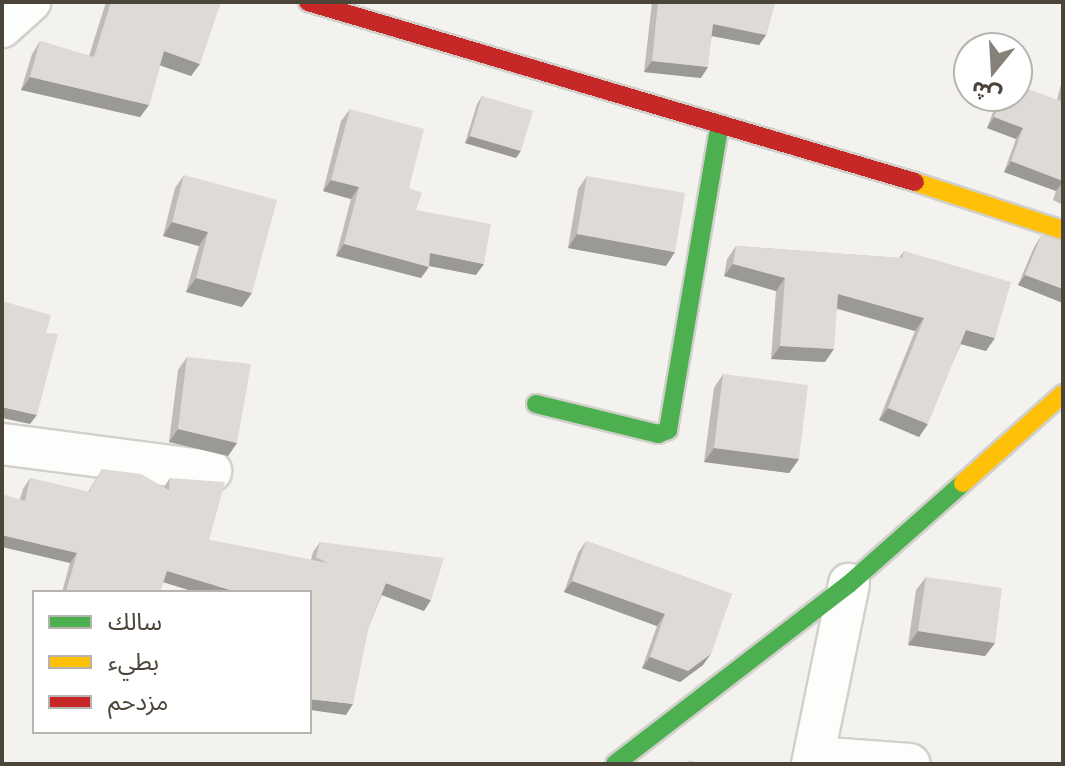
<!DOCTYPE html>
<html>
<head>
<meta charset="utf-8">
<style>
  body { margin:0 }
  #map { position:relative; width:1065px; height:766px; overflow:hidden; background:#f4f2ee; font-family:Mulish,"Noto Sans Arabic",sans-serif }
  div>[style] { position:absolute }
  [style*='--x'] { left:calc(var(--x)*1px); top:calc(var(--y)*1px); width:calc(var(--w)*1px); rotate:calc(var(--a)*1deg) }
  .roads { filter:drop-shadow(2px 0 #d2d0cb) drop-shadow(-2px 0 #d2d0cb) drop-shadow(0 2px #d2d0cb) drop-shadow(0 -2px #d2d0cb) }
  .street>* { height:40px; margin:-20px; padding:0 20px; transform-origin:20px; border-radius:20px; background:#fdfdfc }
  .fast>* { height:18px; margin:-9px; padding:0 9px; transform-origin:9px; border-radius:9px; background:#4caf50 }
  .slow>* { height:18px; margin:-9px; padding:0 9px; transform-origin:9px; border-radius:9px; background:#ffc107 }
  .jam>* { height:18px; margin:-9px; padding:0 9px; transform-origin:9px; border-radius:9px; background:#c62828 }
  .wall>* { inset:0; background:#bfbcb8 }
  .shaded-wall>* { inset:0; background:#9b9996 }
  .building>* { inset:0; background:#dedbd6 }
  span { translate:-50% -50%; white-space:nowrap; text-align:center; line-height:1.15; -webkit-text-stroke:8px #fff; paint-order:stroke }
  .frame { position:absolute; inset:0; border:4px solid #4b4439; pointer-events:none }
  .legend { position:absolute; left:32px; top:590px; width:280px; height:144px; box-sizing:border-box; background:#fff; border:2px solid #b7b4b0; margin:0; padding:10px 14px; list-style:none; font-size:24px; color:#4b4439 }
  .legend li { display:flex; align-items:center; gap:16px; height:40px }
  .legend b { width:40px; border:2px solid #b7b4b0 }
  .north { position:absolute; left:953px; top:32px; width:80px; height:80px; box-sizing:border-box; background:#fff; border:2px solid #b7b4b0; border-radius:50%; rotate:198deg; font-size:22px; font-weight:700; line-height:32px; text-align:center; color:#4b4439 }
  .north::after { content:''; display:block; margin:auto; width:28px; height:36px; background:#868178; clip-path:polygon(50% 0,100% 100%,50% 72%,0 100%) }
</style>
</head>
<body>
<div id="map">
  <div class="roads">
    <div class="street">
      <div style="--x:2;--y:27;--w:38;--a:-42"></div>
      <div style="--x:2;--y:444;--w:211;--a:7.4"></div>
      <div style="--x:814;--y:757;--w:96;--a:4.2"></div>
      <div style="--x:812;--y:764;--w:184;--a:-78.4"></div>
    </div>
    <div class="fast">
      <div style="--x:536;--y:404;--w:126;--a:13.8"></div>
      <div style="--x:658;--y:434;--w:11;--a:-22"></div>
      <div style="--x:668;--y:430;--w:310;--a:-80.4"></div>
      <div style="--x:615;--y:764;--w:295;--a:-37.6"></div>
      <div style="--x:849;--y:584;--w:152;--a:-41.5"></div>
    </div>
    <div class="slow">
      <div style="--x:915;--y:182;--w:156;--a:18"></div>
      <div style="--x:963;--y:483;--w:134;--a:-41.7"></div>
    </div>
    <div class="jam">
      <div style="--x:308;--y:2;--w:633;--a:16.52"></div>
    </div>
  </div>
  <div class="wall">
    <div style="clip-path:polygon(106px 2px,221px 2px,191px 76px,160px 65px,149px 105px,140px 117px,21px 90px,32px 54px,40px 41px,89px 56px)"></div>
    <div style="clip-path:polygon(652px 2px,775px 2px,766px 35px,759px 45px,712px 36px,701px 78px,644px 72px)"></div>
    <div style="clip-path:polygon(1063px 76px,1063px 205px,1053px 200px,1056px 191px,1004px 172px,1016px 139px,987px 128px,999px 96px,1017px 96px,1057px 100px)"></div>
    <div style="clip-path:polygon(482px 96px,516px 158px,465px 143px,477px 104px)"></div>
    <div style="clip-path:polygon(350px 109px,409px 188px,416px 210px,476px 275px,429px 266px,421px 278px,336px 256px,351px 199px,323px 191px,341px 121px)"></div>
    <div style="clip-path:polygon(184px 175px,242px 307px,186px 292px,199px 246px,163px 236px,175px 188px)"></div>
    <div style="clip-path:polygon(587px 176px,666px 266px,568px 248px,578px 189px)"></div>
    <div style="clip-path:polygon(1041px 236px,1063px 241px,1063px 303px,1018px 285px,1034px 247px)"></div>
    <div style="clip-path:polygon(736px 246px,899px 258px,904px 251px,986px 351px,961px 344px,919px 437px,879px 420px,915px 331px,837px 309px,825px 362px,771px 359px,776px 291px,724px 276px,727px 259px)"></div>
    <div style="clip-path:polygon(187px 357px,237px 443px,228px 456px,169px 442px,178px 370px)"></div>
    <div style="clip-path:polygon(723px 374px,799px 459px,789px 473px,704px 462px,714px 388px)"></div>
    <div style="clip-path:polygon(102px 469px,164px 487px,170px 478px,209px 540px,311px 560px,313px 552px,320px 542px,424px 611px,382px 595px,369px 626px,346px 715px,310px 592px,163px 582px,160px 592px,62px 592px,70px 563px,20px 499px,23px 489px,30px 478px,88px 492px)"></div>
    <div style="clip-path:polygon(586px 541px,732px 594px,703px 665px,680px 682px,642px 668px,657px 626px,564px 592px,578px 553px)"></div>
    <div style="clip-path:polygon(926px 577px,995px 643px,985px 656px,908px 645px,916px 590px)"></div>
  </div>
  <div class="shaded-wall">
    <div style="clip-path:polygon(713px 24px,766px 35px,759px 45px,706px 35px)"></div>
    <div style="clip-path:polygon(164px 51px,200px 64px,191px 76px,156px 64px)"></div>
    <div style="clip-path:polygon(652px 61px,708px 67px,701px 78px,644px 72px)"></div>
    <div style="clip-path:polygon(30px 77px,149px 105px,140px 117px,21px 90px)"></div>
    <div style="clip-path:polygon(994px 117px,1023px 128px,1016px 139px,987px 128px)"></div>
    <div style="clip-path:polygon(470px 136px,521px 151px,516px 158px,465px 143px)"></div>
    <div style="clip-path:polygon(1011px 161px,1063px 181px,1063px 182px,1056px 191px,1004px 172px)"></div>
    <div style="clip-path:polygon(331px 180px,359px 187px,351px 199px,323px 191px)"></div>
    <div style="clip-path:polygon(172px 222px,208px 232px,199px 246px,163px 236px)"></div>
    <div style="clip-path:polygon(577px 234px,675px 252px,666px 266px,568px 248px)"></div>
    <div style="clip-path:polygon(344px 244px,430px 253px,484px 264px,476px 275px,424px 265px,429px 267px,421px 278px,336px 256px)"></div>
    <div style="clip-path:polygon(733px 264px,785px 278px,776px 291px,724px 276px)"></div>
    <div style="clip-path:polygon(1025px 275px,1063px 289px,1063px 303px,1018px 285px)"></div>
    <div style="clip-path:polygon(196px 278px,252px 293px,242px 307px,186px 292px)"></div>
    <div style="clip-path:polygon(838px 294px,924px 318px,915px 331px,829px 306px)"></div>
    <div style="clip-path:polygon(966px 330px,995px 338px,986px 351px,957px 343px)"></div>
    <div style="clip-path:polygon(780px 346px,834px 349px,825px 362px,771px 359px)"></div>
    <div style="clip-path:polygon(2px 407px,37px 415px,30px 424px,2px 418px)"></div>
    <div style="clip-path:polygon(888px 408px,928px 424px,919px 437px,879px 420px)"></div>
    <div style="clip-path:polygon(178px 429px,237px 443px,228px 456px,169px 442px)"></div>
    <div style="clip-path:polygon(714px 448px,799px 459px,789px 473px,704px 462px)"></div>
    <div style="clip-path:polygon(2px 535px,77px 553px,70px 563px,2px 547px)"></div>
    <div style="clip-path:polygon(167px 571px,237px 592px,195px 592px,159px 581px)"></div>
    <div style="clip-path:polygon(572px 581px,665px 614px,657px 626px,564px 592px)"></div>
    <div style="clip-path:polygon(386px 583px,431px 600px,424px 611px,379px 594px)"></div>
    <div style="clip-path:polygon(918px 631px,995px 643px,985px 656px,908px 645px)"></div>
    <div style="clip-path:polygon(711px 654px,703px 665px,680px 682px,642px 668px,650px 657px)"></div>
    <div style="clip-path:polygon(310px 699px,353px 704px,346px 715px,310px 710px)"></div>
  </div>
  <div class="building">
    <div style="clip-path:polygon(111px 2px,221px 2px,200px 64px,164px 51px,149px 105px,30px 77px,40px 41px,94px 57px)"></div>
    <div style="clip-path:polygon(658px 2px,775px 2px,766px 35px,713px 24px,708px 67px,652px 61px)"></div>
    <div style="clip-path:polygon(1017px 85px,1061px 101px,1063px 93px,1063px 181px,1011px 161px,1023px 128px,994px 117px,1002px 96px,1017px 96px)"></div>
    <div style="clip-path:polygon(482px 96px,533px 111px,521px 151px,470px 136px)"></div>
    <div style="clip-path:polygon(350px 109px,424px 129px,409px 188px,422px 193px,416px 210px,491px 224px,484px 264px,430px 253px,429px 267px,344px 244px,359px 187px,331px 180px)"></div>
    <div style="clip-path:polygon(184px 175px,277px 200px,252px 293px,196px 278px,208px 232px,172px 222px)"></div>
    <div style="clip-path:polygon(587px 176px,685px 193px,675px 252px,577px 234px)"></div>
    <div style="clip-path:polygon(1041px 236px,1063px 241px,1063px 289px,1025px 275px)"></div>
    <div style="clip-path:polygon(736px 246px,902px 258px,904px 251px,1011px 282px,995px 338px,966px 330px,928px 424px,888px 408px,924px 318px,838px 294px,834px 349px,780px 346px,785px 278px,733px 264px)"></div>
    <div style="clip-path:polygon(2px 301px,51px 315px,46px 333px,58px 334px,37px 415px,2px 407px)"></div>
    <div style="clip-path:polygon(187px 357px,251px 364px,237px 443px,178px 429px)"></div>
    <div style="clip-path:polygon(723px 374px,808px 385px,799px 459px,714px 448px)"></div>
    <div style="clip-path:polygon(102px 469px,141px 474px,169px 490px,170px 478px,225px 482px,209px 540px,328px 563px,316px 557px,320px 542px,444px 558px,431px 600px,386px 583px,369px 626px,353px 704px,310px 699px,310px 592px,237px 592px,167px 571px,160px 592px,66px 592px,77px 553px,2px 535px,2px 494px,25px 501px,30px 478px,89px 492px)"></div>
    <div style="clip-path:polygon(586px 541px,732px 594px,711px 654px,688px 671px,650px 657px,665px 614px,572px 581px)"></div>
    <div style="clip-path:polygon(926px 577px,1002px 588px,995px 643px,918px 631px)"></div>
    <div style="clip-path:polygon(689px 760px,701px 764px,688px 764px)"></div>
  </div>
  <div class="frame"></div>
  <ul class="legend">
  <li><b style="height:10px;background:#4caf50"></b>سالك</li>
  <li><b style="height:10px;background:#ffc107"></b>بطيء</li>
  <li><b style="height:10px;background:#c62828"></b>مزدحم</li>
  </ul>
  <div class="north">ش</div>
</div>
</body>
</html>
